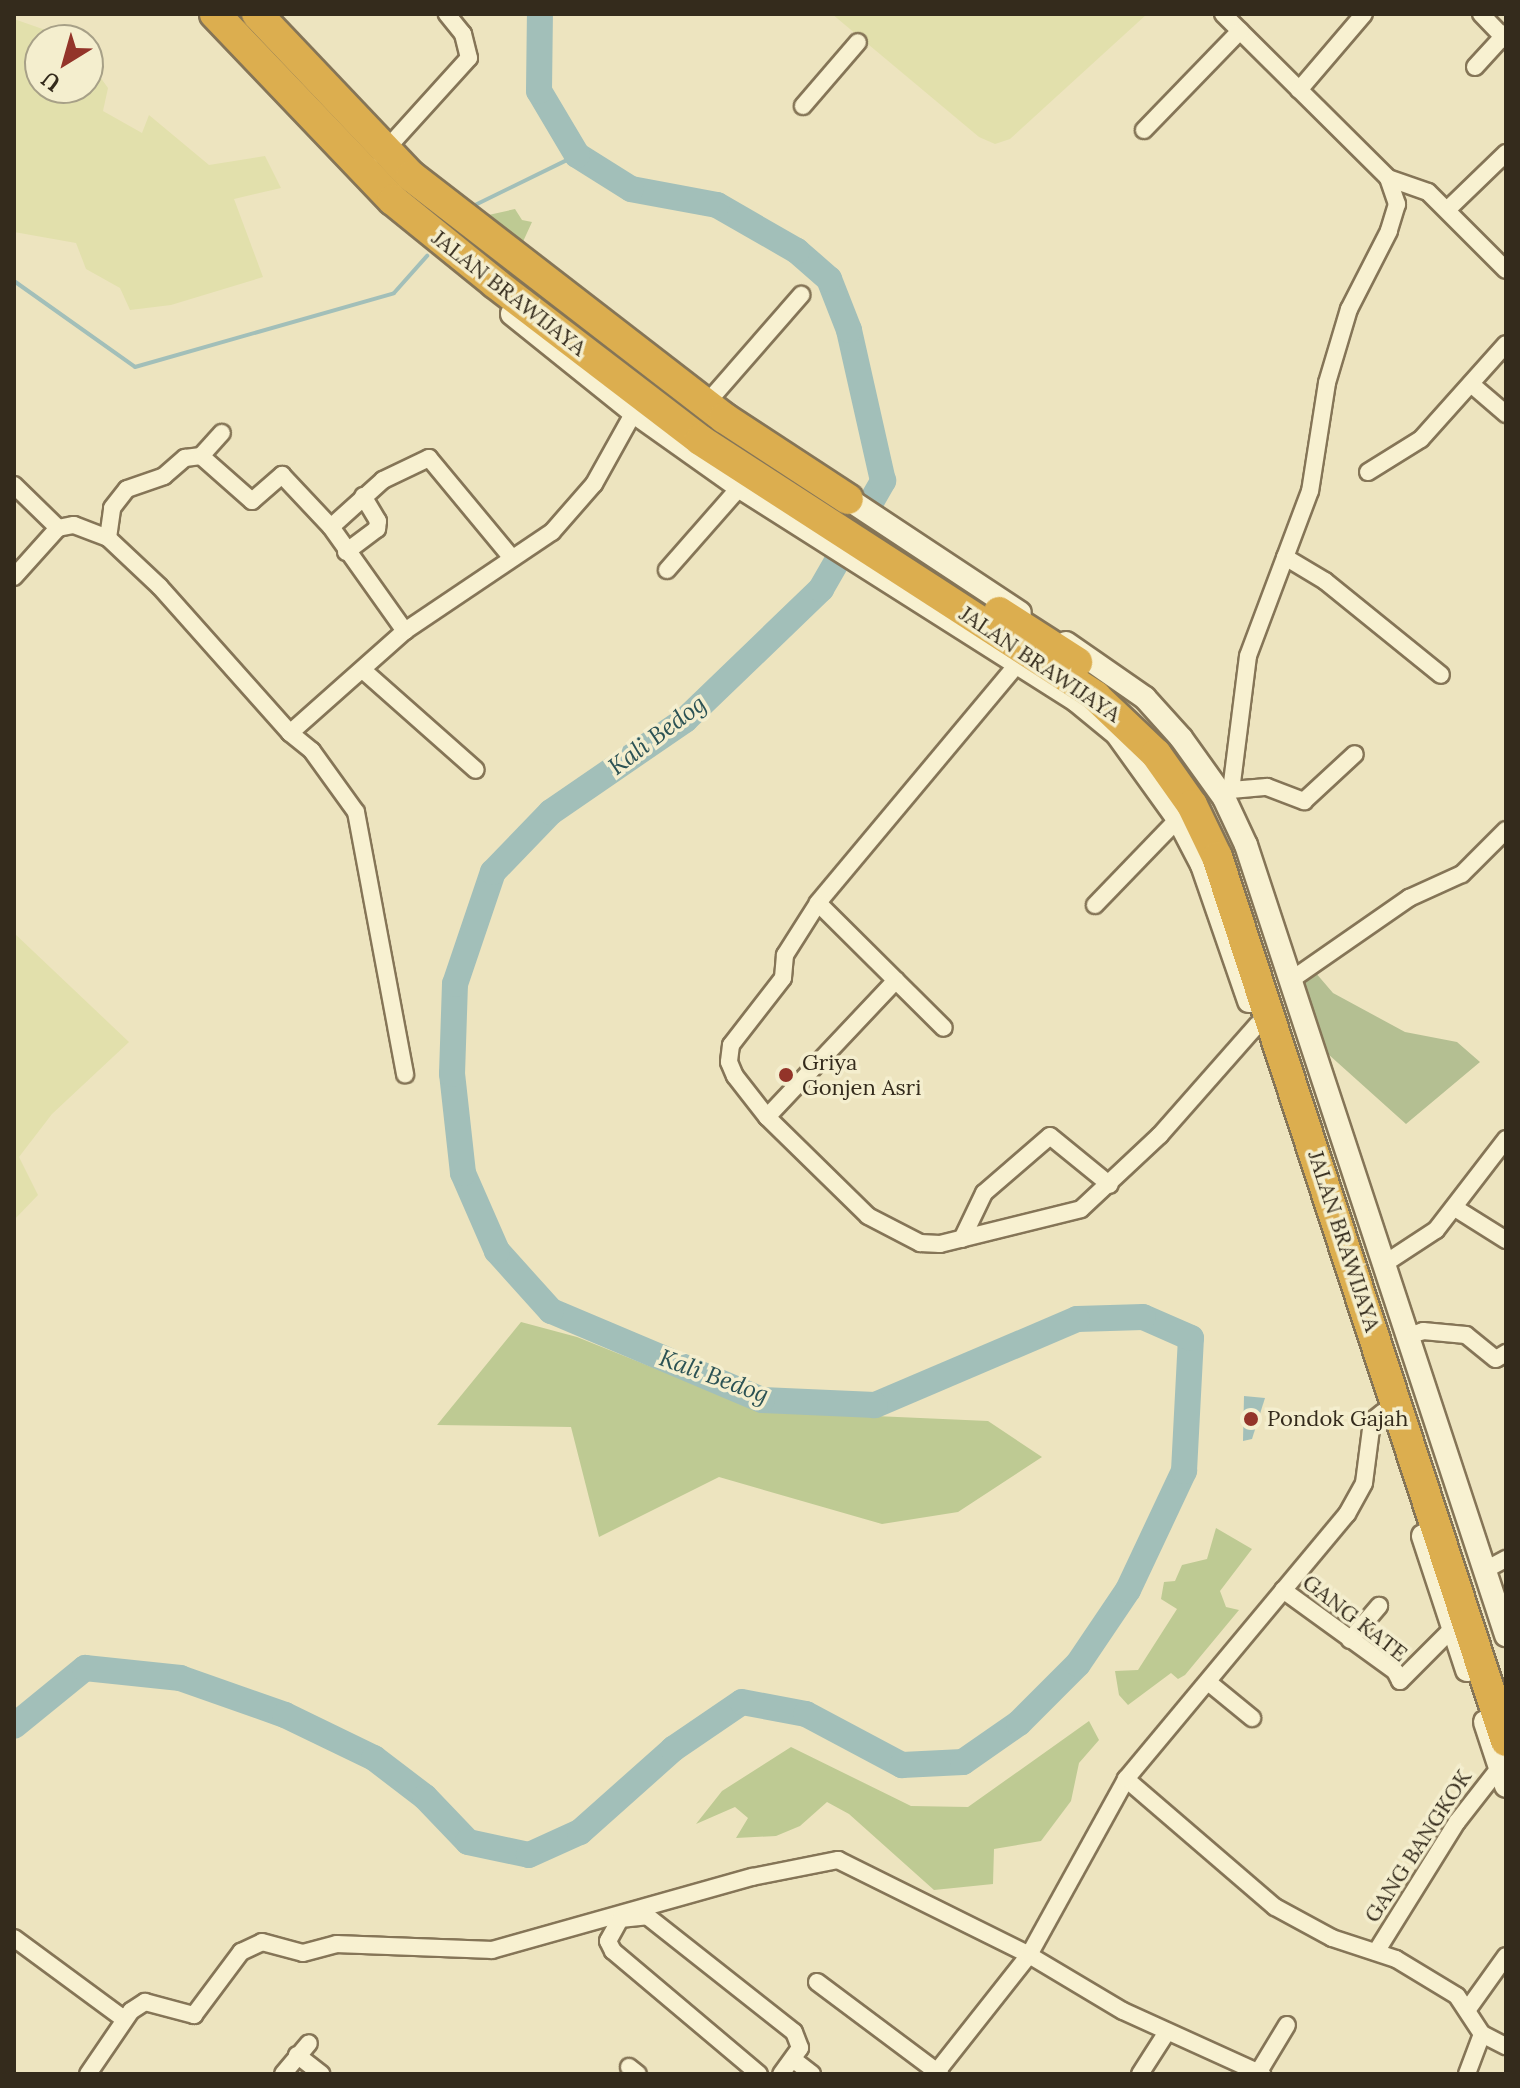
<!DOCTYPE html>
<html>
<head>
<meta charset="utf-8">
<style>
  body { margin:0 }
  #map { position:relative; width:1520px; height:2088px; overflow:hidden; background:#ede4bf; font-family:Lora,serif }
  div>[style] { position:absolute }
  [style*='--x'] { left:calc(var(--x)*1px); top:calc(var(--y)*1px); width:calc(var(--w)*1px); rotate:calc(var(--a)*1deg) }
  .farmland>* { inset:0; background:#e2e0ac }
  .green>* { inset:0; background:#beca93 }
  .cemetery>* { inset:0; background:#b4bf92 }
  .water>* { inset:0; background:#a2bfb9 }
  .stream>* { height:4px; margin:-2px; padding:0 2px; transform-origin:2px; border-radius:2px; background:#a2bfb9 }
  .river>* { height:26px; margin:-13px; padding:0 13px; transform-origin:13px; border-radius:13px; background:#a2bfb9 }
  .roads { filter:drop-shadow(2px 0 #857557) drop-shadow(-2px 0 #857557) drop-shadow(0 2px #857557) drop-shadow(0 -2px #857557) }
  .street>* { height:16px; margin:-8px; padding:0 8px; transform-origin:8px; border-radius:8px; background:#f8f1d1 }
  .secondary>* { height:22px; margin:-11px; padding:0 11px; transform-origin:11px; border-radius:11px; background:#f8f1d1 }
  .highway>* { height:30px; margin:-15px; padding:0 15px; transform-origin:15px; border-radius:15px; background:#dcae4f }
  .dots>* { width:22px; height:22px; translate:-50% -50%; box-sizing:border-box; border:4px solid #f4eece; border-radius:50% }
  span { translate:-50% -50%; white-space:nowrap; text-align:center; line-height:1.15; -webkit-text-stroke:7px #f4eece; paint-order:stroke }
  .street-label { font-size:22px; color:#342b1c }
  .poi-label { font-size:22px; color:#342b1c }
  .left { translate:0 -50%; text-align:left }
  .water-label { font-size:24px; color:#2b5254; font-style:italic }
  .frame { position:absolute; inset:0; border:16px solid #342b1c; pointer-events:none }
  .north { position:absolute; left:24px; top:24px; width:80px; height:80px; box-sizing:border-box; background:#f4eece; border:2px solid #a7a087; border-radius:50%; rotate:217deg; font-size:22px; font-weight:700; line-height:32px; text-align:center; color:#342b1c }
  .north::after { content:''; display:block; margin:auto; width:28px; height:36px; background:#933429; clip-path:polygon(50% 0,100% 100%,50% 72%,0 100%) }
</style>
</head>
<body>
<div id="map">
  <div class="farmland">
    <div style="clip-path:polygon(832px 14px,1147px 14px,1010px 139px,995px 144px,979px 137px)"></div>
    <div style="clip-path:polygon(14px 19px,74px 40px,40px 40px,40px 88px,88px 88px,88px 60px,108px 88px,103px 111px,142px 133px,149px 115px,209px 165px,265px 156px,281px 188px,234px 199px,263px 277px,171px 305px,130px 310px,120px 288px,86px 269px,76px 243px,14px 232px)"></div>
    <div style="clip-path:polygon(14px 933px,129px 1042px,52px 1114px,19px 1157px,38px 1195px,14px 1220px)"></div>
  </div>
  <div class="green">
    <div style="clip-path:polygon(515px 209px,522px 220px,532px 222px,521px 246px,484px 216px)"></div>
    <div style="clip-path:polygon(521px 1322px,577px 1337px,761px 1411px,988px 1421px,1042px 1457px,958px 1512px,882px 1524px,719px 1477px,599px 1537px,571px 1427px,437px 1425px)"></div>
    <div style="clip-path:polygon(1216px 1528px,1252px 1549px,1220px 1591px,1226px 1607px,1239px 1610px,1185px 1675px,1178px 1679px,1171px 1673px,1128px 1705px,1119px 1695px,1115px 1671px,1138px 1670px,1177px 1609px,1161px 1599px,1164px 1582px,1175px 1581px,1182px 1565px,1207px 1559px)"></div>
    <div style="clip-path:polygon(1089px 1721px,1099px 1740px,1079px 1763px,1071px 1801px,1041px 1841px,994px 1849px,993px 1884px,934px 1890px,849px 1814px,827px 1802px,800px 1826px,776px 1836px,736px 1838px,748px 1818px,735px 1807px,696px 1824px,722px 1791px,791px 1747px,911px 1806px,968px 1807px)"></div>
  </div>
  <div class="cemetery">
    <div style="clip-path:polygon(1315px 972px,1333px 993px,1405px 1032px,1457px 1042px,1480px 1062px,1406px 1124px,1318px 1045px,1300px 985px)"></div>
  </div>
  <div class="water">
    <div style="clip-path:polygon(1244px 1396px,1265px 1398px,1252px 1439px,1243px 1441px)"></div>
  </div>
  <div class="stream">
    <div style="--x:471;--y:207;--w:118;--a:-26.1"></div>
    <div style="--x:14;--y:281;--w:148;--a:35.4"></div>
    <div style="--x:135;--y:367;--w:269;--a:-15.9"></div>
    <div style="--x:394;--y:293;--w:50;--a:-48.3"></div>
  </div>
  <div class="river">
    <div style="--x:14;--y:1726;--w:92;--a:-39.2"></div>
    <div style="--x:85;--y:1668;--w:96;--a:6"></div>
    <div style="--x:180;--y:1678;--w:111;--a:19.4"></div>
    <div style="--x:285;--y:1715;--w:99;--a:25.8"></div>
    <div style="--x:374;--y:1758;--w:64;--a:37.4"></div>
    <div style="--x:425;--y:1797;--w:62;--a:46.3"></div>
    <div style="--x:468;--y:1842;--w:62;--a:12"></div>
    <div style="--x:529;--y:1855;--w:56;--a:-24.3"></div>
    <div style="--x:580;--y:1832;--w:125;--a:-41.7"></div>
    <div style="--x:673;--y:1749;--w:83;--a:-34.3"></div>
    <div style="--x:742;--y:1702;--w:65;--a:10.6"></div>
    <div style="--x:806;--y:1714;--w:109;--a:28"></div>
    <div style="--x:902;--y:1765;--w:61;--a:-2.8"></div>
    <div style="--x:963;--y:1762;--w:68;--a:-34.9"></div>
    <div style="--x:1019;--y:1723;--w:83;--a:-45"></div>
    <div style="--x:1078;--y:1664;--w:89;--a:-56"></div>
    <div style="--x:1128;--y:1590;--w:132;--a:-64.8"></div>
    <div style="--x:1184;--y:1471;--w:133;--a:-87"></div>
    <div style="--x:1191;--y:1338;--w:52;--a:-156.4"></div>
    <div style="--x:1143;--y:1317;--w:66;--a:178.3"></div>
    <div style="--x:1077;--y:1319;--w:220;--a:156.9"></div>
    <div style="--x:875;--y:1405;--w:113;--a:-177.5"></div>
    <div style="--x:762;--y:1400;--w:229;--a:-157.1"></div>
    <div style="--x:551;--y:1311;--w:81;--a:-132"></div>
    <div style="--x:497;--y:1251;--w:85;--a:-113.6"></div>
    <div style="--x:463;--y:1173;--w:100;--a:-96.3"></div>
    <div style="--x:452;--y:1074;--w:90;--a:-88.1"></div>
    <div style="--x:455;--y:984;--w:118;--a:-71.3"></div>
    <div style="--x:493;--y:872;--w:83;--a:-46"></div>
    <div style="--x:551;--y:812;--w:163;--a:-34.5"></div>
    <div style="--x:685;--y:720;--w:189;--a:-43.9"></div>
    <div style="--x:821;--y:589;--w:125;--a:-60.1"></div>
    <div style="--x:883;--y:481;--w:155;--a:-102.7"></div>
    <div style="--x:849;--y:330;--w:55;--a:-111.4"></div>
    <div style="--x:829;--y:279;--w:43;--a:-138.8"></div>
    <div style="--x:797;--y:251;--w:92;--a:-150.1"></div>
    <div style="--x:717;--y:205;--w:87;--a:-169.5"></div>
    <div style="--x:631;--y:189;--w:64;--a:-147.8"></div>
    <div style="--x:577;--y:155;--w:74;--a:-120.7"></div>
    <div style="--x:539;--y:91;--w:77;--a:-89.3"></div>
  </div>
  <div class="roads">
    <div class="street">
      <div style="--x:1223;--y:14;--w:233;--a:44.8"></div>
      <div style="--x:1388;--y:178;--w:28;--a:71"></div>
      <div style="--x:1397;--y:204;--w:28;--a:107"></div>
      <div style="--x:1389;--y:231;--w:88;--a:117.1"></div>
      <div style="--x:1349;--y:309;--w:77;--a:106.6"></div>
      <div style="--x:1327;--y:383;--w:109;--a:98.9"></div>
      <div style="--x:1310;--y:491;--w:176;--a:110.6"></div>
      <div style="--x:1248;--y:656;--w:135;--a:97.2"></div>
      <div style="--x:1231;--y:790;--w:11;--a:131"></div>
      <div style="--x:1481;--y:14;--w:36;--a:46"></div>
      <div style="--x:1475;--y:67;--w:46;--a:-47.6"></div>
      <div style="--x:1299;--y:90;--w:100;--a:-49.5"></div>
      <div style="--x:803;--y:106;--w:84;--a:-49.3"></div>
      <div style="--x:1144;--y:130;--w:138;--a:-45.9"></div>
      <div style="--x:381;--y:155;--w:131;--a:-47.8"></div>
      <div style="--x:469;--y:58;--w:25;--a:-104"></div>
      <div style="--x:463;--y:34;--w:26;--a:-129"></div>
      <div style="--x:1388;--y:178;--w:42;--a:19.3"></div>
      <div style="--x:1428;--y:192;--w:110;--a:45"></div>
      <div style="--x:1447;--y:210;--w:82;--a:-44"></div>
      <div style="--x:1471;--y:384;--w:46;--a:40.6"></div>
      <div style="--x:706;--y:404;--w:145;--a:-48.9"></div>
      <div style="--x:201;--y:456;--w:31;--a:-48"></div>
      <div style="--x:1368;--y:472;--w:62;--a:-31.9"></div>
      <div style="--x:1421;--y:439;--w:127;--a:-48.2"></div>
      <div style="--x:14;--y:485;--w:62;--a:44.3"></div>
      <div style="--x:331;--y:527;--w:70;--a:-42.1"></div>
      <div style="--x:383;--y:480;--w:51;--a:-25.6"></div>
      <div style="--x:429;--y:458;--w:130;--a:50.3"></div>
      <div style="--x:108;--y:538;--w:30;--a:-82"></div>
      <div style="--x:112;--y:508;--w:24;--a:-52"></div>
      <div style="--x:127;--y:489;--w:39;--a:-19"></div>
      <div style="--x:164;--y:476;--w:28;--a:-41"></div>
      <div style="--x:185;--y:458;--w:16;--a:-7"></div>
      <div style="--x:201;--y:456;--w:68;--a:41.4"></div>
      <div style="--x:252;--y:501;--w:40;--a:-41"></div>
      <div style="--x:282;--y:475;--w:71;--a:46.7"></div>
      <div style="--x:331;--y:527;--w:128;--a:54.6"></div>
      <div style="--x:346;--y:552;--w:39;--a:-37"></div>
      <div style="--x:377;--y:529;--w:8;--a:-83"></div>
      <div style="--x:378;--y:521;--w:29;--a:-121"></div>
      <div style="--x:1285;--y:557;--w:47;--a:31"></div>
      <div style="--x:1325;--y:581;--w:149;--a:39"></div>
      <div style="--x:667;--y:570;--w:111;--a:-48.7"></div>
      <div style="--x:14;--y:577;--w:66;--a:-48.1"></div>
      <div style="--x:58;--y:528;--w:16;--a:-11"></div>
      <div style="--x:74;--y:525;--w:36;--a:21"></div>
      <div style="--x:108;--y:538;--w:71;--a:43.3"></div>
      <div style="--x:160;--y:587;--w:195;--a:48.3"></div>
      <div style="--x:290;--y:733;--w:154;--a:-41.6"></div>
      <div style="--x:405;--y:631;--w:177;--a:-34"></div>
      <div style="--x:552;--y:532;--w:64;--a:-48.8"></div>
      <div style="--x:594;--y:484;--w:82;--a:-60.9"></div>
      <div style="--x:1025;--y:655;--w:323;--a:129.9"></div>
      <div style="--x:818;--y:903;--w:62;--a:122.4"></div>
      <div style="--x:785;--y:955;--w:23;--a:95"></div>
      <div style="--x:783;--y:978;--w:85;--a:127.8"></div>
      <div style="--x:731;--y:1045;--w:17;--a:97"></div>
      <div style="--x:729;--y:1062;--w:15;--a:67"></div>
      <div style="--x:735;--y:1076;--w:52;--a:52"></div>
      <div style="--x:767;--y:1117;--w:141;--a:44.4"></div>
      <div style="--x:868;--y:1216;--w:59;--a:27.4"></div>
      <div style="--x:920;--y:1243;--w:20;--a:3"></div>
      <div style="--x:940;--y:1244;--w:145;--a:-13.9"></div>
      <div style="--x:1081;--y:1209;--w:108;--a:-43.1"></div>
      <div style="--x:1160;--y:1135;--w:147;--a:-48.6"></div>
      <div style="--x:364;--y:671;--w:149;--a:41.5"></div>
      <div style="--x:290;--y:733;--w:28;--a:39"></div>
      <div style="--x:312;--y:751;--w:75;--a:54.2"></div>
      <div style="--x:356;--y:812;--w:267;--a:79.4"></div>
      <div style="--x:1231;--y:790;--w:36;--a:-5"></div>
      <div style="--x:1267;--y:787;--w:40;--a:21"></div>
      <div style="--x:1304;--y:801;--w:69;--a:-42.7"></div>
      <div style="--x:818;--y:903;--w:177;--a:44.8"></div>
      <div style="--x:1095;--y:905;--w:120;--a:-46"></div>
      <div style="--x:1291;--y:980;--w:144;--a:-34.8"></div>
      <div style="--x:1409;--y:898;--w:58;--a:-24.4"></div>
      <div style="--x:1462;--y:874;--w:62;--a:-45"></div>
      <div style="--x:767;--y:1117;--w:188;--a:-46.7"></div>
      <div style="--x:1455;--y:1208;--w:60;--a:32.1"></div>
      <div style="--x:962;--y:1239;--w:51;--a:-64.4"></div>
      <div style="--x:984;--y:1193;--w:87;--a:-40.8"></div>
      <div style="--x:1050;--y:1136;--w:77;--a:39.2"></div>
      <div style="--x:1384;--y:1264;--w:62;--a:-33.2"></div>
      <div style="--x:1436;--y:1230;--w:115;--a:-52.4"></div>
      <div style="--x:1408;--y:1336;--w:16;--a:-18"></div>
      <div style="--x:1423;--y:1331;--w:43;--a:5.3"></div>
      <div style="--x:1466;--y:1335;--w:38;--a:39"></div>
      <div style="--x:1496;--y:1359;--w:12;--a:-31"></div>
      <div style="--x:1485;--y:1570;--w:24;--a:-28"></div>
      <div style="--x:1283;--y:1590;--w:138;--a:35.9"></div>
      <div style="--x:1395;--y:1671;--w:11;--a:63"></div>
      <div style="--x:1400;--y:1681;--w:75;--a:-45"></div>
      <div style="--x:1350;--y:1640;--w:45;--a:-49.5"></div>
      <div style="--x:1208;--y:1682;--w:57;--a:39.3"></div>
      <div style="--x:1126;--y:1779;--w:196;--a:40.7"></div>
      <div style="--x:1275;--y:1907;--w:65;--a:28.5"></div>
      <div style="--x:1332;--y:1938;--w:67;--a:18.2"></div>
      <div style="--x:1396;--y:1959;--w:71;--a:31.2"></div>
      <div style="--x:1457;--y:1996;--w:45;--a:56.7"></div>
      <div style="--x:1482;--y:2034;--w:43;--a:110.6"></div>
      <div style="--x:14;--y:1938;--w:137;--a:36.4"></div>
      <div style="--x:1376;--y:1952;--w:153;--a:-58.1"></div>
      <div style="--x:1457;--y:1822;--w:70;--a:-52"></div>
      <div style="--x:817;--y:1982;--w:154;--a:36.8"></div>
      <div style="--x:1468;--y:2009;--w:65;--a:-54.4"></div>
      <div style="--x:1482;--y:2034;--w:27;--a:27"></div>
      <div style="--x:297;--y:2055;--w:31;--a:38"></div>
      <div style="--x:794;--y:2060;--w:23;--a:38"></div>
      <div style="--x:629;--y:2067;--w:11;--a:38"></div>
      <div style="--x:1258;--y:2073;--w:56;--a:-58.9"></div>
      <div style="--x:88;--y:2074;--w:76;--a:-55.7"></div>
      <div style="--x:131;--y:2011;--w:17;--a:-33"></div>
      <div style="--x:145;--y:2002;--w:51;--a:14.9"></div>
      <div style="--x:194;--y:2015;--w:79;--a:-53.3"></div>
      <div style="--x:241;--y:1952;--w:23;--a:-25"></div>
      <div style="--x:262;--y:1942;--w:42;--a:15"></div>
      <div style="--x:303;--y:1953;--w:35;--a:-15"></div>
      <div style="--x:337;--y:1944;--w:155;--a:2.2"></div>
      <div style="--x:492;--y:1950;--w:270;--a:-15.7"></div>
      <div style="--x:752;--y:1877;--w:88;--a:-11.2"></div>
      <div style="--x:838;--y:1860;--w:213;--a:26.4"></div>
      <div style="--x:1029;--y:1955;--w:109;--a:30.8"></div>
      <div style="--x:1123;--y:2011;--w:153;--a:24.4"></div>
      <div style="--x:283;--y:2074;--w:40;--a:-50"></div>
      <div style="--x:759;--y:2074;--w:191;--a:-139.9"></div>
      <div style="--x:613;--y:1951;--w:11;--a:-117"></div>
      <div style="--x:608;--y:1941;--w:25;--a:-61"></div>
      <div style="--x:620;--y:1919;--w:27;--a:-6"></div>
      <div style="--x:647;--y:1916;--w:187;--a:38.3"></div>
      <div style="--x:794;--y:2032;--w:17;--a:69"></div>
      <div style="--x:800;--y:2048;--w:32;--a:126"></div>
      <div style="--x:935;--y:2074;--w:152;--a:-51.7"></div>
      <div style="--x:1029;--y:1955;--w:201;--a:-61.1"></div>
      <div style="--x:1126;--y:1779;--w:345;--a:-50.2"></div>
      <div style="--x:1347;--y:1514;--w:35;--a:-61"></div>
      <div style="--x:1364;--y:1483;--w:63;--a:-82.6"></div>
      <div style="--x:1372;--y:1421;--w:14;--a:-39"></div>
      <div style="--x:1140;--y:2074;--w:50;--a:-57.3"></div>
    </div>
    <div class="secondary">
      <div style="--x:512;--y:314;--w:156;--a:38.8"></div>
      <div style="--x:634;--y:412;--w:130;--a:35.3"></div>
      <div style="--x:740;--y:487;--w:399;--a:32.4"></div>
      <div style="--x:1077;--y:701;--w:52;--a:39.5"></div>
      <div style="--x:1117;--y:734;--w:105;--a:54.3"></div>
      <div style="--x:1178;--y:819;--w:52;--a:62.4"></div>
      <div style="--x:1202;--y:865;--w:144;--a:70.9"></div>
      <div style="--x:848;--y:499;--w:206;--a:33.5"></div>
      <div style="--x:1066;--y:643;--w:96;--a:34.8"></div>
      <div style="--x:1145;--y:698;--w:54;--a:48"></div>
      <div style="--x:1181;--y:738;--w:74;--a:54.4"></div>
      <div style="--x:1224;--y:798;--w:52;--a:64.9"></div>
      <div style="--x:1246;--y:845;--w:832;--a:71.78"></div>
      <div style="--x:1423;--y:1536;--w:141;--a:71.8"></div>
      <div style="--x:1485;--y:1722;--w:67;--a:71.8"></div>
    </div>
    <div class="highway">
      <div style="--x:215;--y:14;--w:257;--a:46.3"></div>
      <div style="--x:393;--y:200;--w:132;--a:39.1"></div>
      <div style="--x:495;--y:283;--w:258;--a:37.4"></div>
      <div style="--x:700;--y:440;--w:471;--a:32.9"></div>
      <div style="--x:1095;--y:696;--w:84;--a:43.6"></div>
      <div style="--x:1156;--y:754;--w:62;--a:54.8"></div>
      <div style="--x:1192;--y:805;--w:58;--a:64.3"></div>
      <div style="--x:1217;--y:857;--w:930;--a:71.9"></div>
      <div style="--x:257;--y:14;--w:224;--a:46.5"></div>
      <div style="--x:411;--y:176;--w:396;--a:37.7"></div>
      <div style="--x:724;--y:418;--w:148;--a:33.2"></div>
      <div style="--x:999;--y:612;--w:93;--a:32.7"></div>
    </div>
  </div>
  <div class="dots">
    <div style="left:786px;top:1075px;background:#933429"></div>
    <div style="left:1251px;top:1419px;background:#933429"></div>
  </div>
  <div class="street-label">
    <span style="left:509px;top:293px;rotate:38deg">JALAN BRAWIJAYA</span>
    <span style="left:1040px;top:664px;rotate:34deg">JALAN BRAWIJAYA</span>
    <span style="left:1344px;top:1241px;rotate:72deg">JALAN BRAWIJAYA</span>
    <span style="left:1355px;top:1618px;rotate:38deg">GANG KATE</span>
    <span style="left:1418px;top:1846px;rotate:-57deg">GANG BANGKOK</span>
  </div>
  <div class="poi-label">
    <span class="left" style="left:802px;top:1075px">Griya<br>Gonjen Asri</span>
    <span class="left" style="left:1267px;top:1419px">Pondok Gajah</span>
  </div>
  <div class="water-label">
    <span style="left:657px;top:735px;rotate:-37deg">Kali Bedog</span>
    <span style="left:714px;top:1376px;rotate:20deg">Kali Bedog</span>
  </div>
  <div class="frame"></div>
  <div class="north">U</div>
</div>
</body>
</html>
